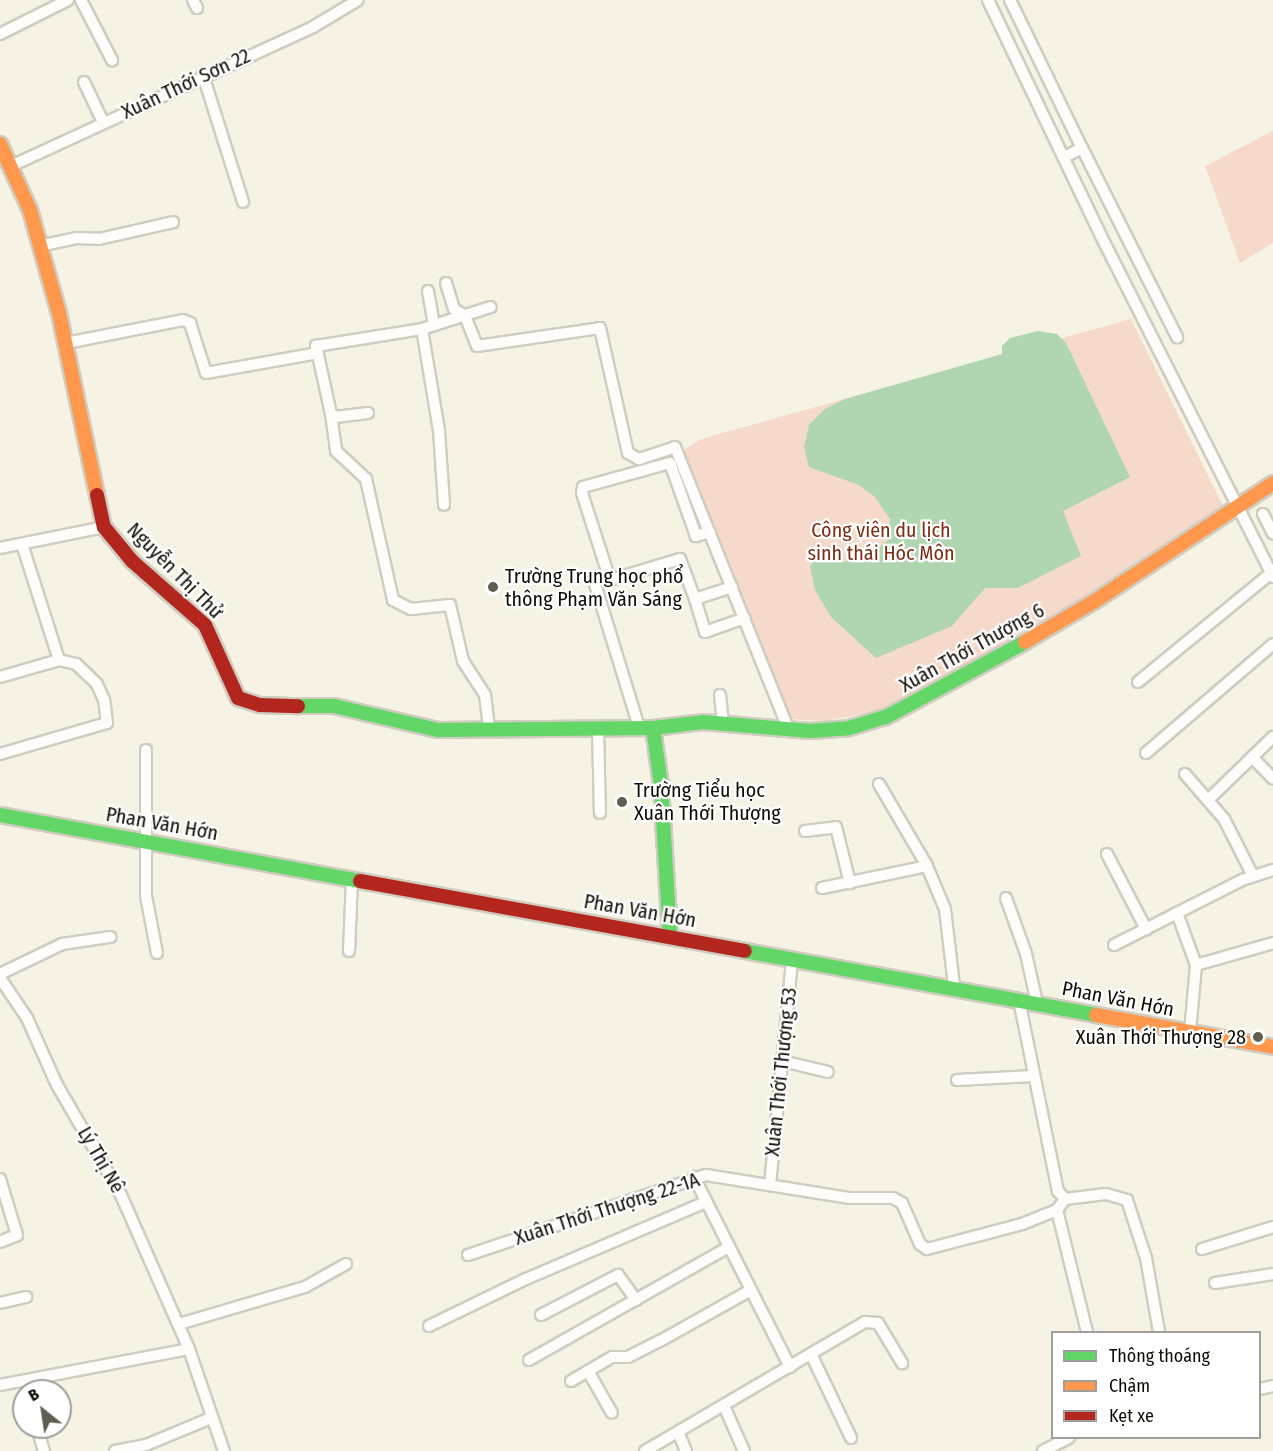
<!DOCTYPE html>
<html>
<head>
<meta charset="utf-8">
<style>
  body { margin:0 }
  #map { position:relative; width:1273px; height:1451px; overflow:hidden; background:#f6f3e5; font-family:"Fira Sans Condensed",sans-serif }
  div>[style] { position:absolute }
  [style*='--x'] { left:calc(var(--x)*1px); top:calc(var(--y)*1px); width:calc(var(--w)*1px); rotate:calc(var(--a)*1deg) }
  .green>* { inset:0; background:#f5d9ca }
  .water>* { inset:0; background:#afd6b1 }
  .roads { filter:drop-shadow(2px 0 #d0cdc0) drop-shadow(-2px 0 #d0cdc0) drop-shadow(0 2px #d0cdc0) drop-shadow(0 -2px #d0cdc0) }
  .street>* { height:10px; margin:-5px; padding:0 5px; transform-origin:5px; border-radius:5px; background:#fefdfb }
  .fast>* { height:14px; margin:-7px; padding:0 7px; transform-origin:7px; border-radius:7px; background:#63d668 }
  .slow>* { height:14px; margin:-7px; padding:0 7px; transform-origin:7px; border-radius:7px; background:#ff974d }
  .jam>* { height:14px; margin:-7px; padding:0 7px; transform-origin:7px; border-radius:7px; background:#b3261e }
  .dots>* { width:16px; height:16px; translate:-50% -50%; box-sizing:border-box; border:3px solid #fff; border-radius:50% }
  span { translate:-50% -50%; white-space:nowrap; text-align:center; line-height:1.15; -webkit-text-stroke:4.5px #fff; paint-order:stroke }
  .street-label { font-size:20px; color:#100d04 }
  .park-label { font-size:20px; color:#7c2c13 }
  .poi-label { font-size:20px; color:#100d04 }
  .left { translate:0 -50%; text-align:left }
  .right { translate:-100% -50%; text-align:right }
  .legend { position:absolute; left:1051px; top:1331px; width:210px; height:108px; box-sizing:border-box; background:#fff; border:2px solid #9f9e9b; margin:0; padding:8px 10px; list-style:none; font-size:18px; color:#100d04 }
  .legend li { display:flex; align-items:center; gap:12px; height:30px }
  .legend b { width:30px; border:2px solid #9f9e9b }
  .north { position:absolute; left:12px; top:1379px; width:60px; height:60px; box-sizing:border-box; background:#fff; border:2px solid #9f9e9b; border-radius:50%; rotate:330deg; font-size:16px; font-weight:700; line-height:24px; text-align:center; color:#100d04 }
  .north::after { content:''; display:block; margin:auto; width:21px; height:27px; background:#605e53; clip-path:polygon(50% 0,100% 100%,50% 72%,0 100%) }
</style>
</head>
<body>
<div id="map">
  <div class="green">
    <div style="clip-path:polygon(1273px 131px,1273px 243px,1240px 263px,1205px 166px)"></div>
    <div style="clip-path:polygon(1131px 319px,1224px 508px,1072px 604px,884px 710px,825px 721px,790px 719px,684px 450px,701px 439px)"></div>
  </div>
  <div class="water">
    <div style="clip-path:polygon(1038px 331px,1057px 334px,1066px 343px,1130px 477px,1063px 511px,1081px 556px,1018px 588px,985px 588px,952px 626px,876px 658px,831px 617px,815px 590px,810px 566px,817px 558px,844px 562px,869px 555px,888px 540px,890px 519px,875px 497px,859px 485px,809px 467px,804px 447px,809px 425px,825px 409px,845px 399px,1002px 354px,1002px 346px,1010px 338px)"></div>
  </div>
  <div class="roads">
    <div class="street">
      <div style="--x:81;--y:0;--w:68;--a:62.7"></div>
      <div style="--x:193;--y:0;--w:9;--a:63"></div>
      <div style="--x:988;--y:0;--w:262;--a:64.4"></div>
      <div style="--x:1101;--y:236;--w:382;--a:63.2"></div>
      <div style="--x:1010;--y:0;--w:165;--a:64.1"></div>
      <div style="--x:1082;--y:148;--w:20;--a:153"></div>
      <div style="--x:0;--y:34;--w:76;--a:-26.6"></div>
      <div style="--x:203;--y:75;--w:133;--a:72.5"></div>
      <div style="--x:84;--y:82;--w:44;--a:64.6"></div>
      <div style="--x:1082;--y:148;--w:212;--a:63.3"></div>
      <div style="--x:11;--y:166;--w:332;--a:-24.7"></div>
      <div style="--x:313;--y:27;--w:52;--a:-31"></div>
      <div style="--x:39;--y:246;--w:38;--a:-12"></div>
      <div style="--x:76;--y:238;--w:23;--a:2"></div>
      <div style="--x:99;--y:239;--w:76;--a:-12.9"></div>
      <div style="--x:446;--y:283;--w:27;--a:73"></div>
      <div style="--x:454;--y:309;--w:13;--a:32"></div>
      <div style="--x:465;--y:316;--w:32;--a:68"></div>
      <div style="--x:477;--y:346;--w:124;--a:-8.3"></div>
      <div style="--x:600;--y:328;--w:128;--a:77.4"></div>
      <div style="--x:628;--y:453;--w:13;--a:29"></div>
      <div style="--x:639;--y:459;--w:38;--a:-18"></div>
      <div style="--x:675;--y:447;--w:303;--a:68.1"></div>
      <div style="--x:428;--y:291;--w:35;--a:80"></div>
      <div style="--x:422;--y:329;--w:72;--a:-17.7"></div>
      <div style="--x:66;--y:343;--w:119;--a:-11.1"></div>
      <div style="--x:183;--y:320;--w:8;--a:23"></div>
      <div style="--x:190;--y:323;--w:52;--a:72.3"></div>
      <div style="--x:206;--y:373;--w:114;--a:-10.1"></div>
      <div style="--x:368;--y:413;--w:31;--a:173"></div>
      <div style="--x:337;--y:417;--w:7;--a:-153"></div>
      <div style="--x:331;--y:414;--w:70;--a:-102.4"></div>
      <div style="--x:316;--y:346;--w:107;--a:-9.1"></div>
      <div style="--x:422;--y:329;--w:103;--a:80.5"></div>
      <div style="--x:439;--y:431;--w:74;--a:86.1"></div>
      <div style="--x:331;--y:414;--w:37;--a:82"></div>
      <div style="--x:336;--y:451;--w:41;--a:43"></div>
      <div style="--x:366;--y:479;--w:124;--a:77.4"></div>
      <div style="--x:393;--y:600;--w:20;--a:27"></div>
      <div style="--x:411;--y:609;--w:39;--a:-6"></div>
      <div style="--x:450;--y:605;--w:57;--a:76.9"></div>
      <div style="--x:463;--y:661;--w:40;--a:57.1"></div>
      <div style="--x:485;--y:695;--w:34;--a:83"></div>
      <div style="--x:1263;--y:514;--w:22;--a:63"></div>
      <div style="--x:710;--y:532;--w:15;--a:164"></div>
      <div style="--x:696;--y:536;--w:77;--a:-109.6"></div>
      <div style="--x:670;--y:463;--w:90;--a:164.6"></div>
      <div style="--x:583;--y:487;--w:6;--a:99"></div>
      <div style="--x:582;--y:493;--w:91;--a:72.2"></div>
      <div style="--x:610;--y:580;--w:73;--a:-16.7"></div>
      <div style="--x:680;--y:559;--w:43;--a:69.4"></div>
      <div style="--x:695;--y:599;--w:39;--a:-18"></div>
      <div style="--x:0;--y:548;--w:106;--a:-11.4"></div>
      <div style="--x:595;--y:584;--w:150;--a:72.9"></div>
      <div style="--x:695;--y:599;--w:34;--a:73"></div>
      <div style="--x:705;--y:632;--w:42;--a:-19.3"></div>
      <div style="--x:0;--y:677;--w:61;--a:-16.1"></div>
      <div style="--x:1138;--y:682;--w:172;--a:-39.3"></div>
      <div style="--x:720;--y:695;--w:28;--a:84"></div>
      <div style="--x:598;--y:728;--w:85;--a:88.7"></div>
      <div style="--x:146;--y:750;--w:146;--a:90"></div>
      <div style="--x:146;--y:896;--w:58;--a:79.1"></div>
      <div style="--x:1146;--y:753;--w:167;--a:-40.6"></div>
      <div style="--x:0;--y:754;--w:111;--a:-16.2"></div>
      <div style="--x:107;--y:723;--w:23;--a:-97"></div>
      <div style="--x:104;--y:700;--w:17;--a:-114"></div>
      <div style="--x:97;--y:684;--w:29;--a:-136"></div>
      <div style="--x:76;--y:664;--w:17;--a:-167"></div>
      <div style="--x:59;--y:660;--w:122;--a:-107.7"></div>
      <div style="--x:1252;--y:757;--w:30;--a:46"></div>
      <div style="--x:1185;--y:774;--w:60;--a:49.1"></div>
      <div style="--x:1224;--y:819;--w:64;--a:63"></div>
      <div style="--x:879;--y:784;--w:93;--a:59.6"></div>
      <div style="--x:926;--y:864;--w:49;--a:67.1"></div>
      <div style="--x:945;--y:909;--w:78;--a:83.3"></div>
      <div style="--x:1208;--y:800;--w:91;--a:-44.1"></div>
      <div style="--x:805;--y:831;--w:31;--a:-7"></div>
      <div style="--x:836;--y:827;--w:58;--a:76"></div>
      <div style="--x:1107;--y:854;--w:85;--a:62.5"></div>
      <div style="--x:822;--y:888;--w:107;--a:-11.8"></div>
      <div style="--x:1006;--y:898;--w:59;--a:70.3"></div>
      <div style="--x:1026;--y:954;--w:50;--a:77.3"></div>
      <div style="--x:1177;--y:913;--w:55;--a:69.9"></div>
      <div style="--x:1196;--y:965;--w:67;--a:95.1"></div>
      <div style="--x:1114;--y:945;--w:144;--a:-26.9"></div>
      <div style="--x:1242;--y:880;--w:33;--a:-18"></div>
      <div style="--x:349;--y:951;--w:72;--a:-87.6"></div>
      <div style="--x:1196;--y:965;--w:80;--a:-15.9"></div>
      <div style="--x:0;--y:974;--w:69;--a:-25.8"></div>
      <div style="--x:62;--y:944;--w:49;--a:-8.3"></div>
      <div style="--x:0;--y:978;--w:48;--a:56"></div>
      <div style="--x:27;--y:1018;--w:73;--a:65.9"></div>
      <div style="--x:57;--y:1085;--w:127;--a:59.8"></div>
      <div style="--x:121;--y:1195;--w:168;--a:66.2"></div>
      <div style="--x:189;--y:1349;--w:108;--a:71.1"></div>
      <div style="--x:1019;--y:1000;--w:195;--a:78.5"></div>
      <div style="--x:1058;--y:1191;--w:11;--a:49"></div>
      <div style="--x:1065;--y:1199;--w:41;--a:-7"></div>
      <div style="--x:1106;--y:1194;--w:22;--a:16"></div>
      <div style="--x:1127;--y:1200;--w:61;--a:71.9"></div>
      <div style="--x:1146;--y:1258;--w:75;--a:80"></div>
      <div style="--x:782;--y:1061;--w:47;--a:13.4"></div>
      <div style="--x:957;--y:1080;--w:77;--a:-3"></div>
      <div style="--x:694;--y:1177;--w:213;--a:63.2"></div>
      <div style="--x:0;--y:1179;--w:59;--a:73.1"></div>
      <div style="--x:17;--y:1235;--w:18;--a:158"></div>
      <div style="--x:770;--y:1185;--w:227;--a:-84.4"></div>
      <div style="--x:1057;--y:1210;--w:126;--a:76.2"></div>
      <div style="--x:1202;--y:1249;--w:74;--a:-17.2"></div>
      <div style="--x:468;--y:1255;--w:251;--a:-18.6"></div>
      <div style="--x:706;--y:1175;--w:146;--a:9.1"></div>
      <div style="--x:850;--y:1198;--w:43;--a:0"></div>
      <div style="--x:893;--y:1198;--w:10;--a:29"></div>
      <div style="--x:902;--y:1203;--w:45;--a:66.3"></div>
      <div style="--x:920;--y:1244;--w:9;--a:36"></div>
      <div style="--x:927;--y:1249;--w:98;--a:-14.7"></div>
      <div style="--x:1022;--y:1224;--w:38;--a:-22"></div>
      <div style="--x:1057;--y:1210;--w:14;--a:-54"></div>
      <div style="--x:1215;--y:1283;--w:59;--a:-8.8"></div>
      <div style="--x:0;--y:1303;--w:27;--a:-13"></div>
      <div style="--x:541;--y:1315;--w:87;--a:-27.5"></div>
      <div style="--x:618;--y:1275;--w:31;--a:54"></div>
      <div style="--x:179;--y:1324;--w:131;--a:-16.4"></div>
      <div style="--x:305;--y:1287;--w:47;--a:-29.3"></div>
      <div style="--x:429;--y:1326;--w:108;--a:-25.9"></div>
      <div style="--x:526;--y:1279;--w:196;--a:-23.2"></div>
      <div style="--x:811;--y:1354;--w:93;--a:64.5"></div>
      <div style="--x:529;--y:1360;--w:230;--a:-29.5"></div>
      <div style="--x:588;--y:1371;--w:48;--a:60.3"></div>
      <div style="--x:571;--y:1381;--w:48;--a:-30.3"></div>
      <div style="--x:612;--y:1357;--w:16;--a:0"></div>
      <div style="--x:628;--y:1357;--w:36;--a:-27"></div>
      <div style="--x:660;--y:1341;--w:102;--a:-29.3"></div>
      <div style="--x:0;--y:1385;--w:192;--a:-10.8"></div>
      <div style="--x:1260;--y:1389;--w:13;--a:-13"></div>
      <div style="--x:724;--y:1406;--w:49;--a:66"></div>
      <div style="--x:37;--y:1427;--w:25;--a:74"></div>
      <div style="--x:678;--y:1432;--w:21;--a:67"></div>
      <div style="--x:115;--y:1451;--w:32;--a:-11"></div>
      <div style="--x:146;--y:1445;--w:70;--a:-22.6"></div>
      <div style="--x:645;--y:1451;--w:255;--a:-30.4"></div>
      <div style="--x:865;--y:1322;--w:13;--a:4"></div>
      <div style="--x:878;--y:1323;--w:47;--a:59"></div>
      <div style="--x:1043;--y:1451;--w:29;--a:-27"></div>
    </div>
    <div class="fast">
      <div style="--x:298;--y:706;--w:36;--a:0"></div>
      <div style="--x:334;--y:706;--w:107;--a:13"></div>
      <div style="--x:438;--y:730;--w:215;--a:-0.5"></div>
      <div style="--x:653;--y:728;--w:58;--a:82"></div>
      <div style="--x:661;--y:785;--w:151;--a:86.6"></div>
      <div style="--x:653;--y:728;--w:50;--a:-6.8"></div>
      <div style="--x:703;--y:722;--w:107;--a:4.8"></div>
      <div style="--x:810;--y:731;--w:39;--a:-4"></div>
      <div style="--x:849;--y:728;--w:39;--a:-17"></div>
      <div style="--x:886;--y:717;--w:158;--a:-28.3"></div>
      <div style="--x:0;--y:815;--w:366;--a:10.4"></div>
      <div style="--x:745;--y:951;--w:357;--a:10.3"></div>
    </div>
    <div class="slow">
      <div style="--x:0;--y:144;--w:72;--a:65.6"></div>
      <div style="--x:30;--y:210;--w:107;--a:74.3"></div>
      <div style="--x:59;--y:313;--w:186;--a:78.2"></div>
      <div style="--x:1025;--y:642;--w:81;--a:-30.4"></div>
      <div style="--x:1095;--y:601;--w:214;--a:-33.5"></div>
      <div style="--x:1096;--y:1015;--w:180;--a:10.2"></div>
    </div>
    <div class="jam">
      <div style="--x:97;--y:495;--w:33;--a:78"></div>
      <div style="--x:104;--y:527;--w:44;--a:50.5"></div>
      <div style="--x:132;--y:561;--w:97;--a:41.2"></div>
      <div style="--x:205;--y:625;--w:80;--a:65.7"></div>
      <div style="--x:238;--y:698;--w:23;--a:18"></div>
      <div style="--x:260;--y:705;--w:38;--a:2"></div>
      <div style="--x:360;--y:881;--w:391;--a:10.3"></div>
    </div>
  </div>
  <div class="dots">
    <div style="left:493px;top:587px;background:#605e53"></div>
    <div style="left:622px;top:802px;background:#605e53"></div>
    <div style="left:1258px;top:1037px;background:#605e53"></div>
  </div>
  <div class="street-label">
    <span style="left:186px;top:84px;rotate:-25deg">Xuân Thới Sơn 22</span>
    <span style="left:175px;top:571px;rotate:45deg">Nguyễn Thị Thử</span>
    <span style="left:972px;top:648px;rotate:-29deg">Xuân Thới Thượng 6</span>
    <span style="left:162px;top:824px;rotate:10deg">Phan Văn Hớn</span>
    <span style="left:640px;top:911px;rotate:10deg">Phan Văn Hớn</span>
    <span style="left:1118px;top:999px;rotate:11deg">Phan Văn Hớn</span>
    <span style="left:781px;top:1072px;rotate:-84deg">Xuân Thới Thượng 53</span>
    <span style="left:101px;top:1160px;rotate:60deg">Lý Thị Nê</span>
    <span style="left:607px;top:1209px;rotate:-18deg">Xuân Thới Thượng 22-1A</span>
  </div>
  <div class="park-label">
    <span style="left:881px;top:542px">Công viên du lịch<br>sinh thái Hóc Môn</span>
  </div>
  <div class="poi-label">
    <span class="left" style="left:505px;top:588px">Trường Trung học phổ<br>thông Phạm Văn Sáng</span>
    <span class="left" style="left:634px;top:802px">Trường Tiểu học<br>Xuân Thới Thượng</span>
    <span class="right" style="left:1246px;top:1037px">Xuân Thới Thượng 28</span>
  </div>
  <ul class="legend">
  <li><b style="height:8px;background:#63d668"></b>Thông thoáng</li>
  <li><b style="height:8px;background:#ff974d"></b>Chậm</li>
  <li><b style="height:8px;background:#b3261e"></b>Kẹt xe</li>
  </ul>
  <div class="north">B</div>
</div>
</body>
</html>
